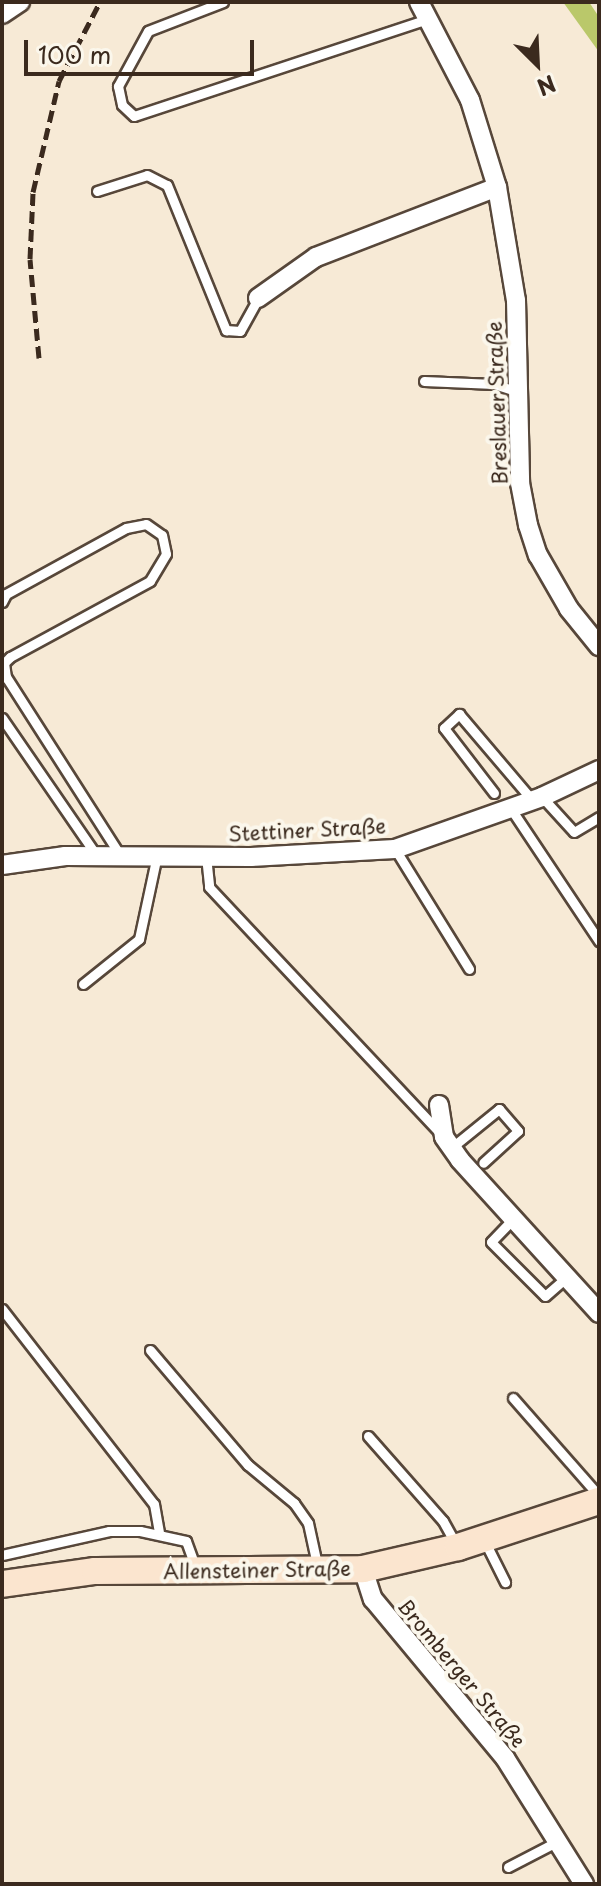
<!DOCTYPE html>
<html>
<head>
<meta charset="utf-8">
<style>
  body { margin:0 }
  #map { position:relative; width:601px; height:1886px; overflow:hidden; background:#f7ead6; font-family:"Playpen Sans",sans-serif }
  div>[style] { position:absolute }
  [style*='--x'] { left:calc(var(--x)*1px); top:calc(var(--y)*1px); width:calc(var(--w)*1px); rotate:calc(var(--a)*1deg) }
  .green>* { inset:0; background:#bac86a }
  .roads { filter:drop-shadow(2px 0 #57473a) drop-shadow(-2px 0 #57473a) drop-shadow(0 2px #57473a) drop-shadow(0 -2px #57473a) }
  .lane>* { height:9px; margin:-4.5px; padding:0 4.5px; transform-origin:4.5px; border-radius:4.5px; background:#fff }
  .street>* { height:18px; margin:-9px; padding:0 9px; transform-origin:9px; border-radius:9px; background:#fff }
  .secondary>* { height:26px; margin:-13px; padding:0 13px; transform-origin:13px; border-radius:13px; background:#fbe5cf }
  .rail>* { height:5px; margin-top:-2.5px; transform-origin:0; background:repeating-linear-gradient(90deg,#3b2a1e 0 12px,transparent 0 18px) }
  span { translate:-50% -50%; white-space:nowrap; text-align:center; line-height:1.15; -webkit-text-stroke:8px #fbf7ec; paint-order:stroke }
  .street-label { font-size:20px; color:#3b2a1e }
  .frame { position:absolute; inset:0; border:4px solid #3b2a1e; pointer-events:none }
  .north { position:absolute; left:497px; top:24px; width:80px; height:80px; -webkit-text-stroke:6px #fbf7ec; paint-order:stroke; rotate:156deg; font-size:22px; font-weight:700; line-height:32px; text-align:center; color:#3b2a1e }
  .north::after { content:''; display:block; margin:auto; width:28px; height:36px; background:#3b2a1e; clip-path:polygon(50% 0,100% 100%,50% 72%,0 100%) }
  .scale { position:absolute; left:24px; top:40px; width:230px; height:36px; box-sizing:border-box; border:4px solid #3b2a1e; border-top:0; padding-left:10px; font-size:24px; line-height:28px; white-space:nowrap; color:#3b2a1e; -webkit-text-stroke:6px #fbf7ec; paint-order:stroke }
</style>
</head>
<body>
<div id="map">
  <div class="green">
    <div style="clip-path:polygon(563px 2px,589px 2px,599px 17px,599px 52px)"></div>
  </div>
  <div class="roads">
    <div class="lane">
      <div style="--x:223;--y:2;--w:80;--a:158.9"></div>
      <div style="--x:148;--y:31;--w:63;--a:118.6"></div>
      <div style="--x:118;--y:86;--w:19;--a:78"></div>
      <div style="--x:122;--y:105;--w:16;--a:43"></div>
      <div style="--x:134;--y:116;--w:310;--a:-18.3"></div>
      <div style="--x:97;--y:191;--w:52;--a:-17.7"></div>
      <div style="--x:147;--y:175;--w:22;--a:27"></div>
      <div style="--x:167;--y:185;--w:157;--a:67.9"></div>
      <div style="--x:226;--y:330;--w:14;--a:4"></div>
      <div style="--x:240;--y:331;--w:38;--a:-61"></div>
      <div style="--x:424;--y:381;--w:70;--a:2.5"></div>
      <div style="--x:494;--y:384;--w:25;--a:18"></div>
      <div style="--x:2;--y:602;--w:9;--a:-63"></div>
      <div style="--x:6;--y:594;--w:137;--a:-28.8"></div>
      <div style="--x:126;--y:528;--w:20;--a:-11"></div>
      <div style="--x:146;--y:524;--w:19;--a:35"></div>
      <div style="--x:162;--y:535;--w:19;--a:78"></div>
      <div style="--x:166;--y:554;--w:31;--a:121"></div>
      <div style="--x:150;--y:581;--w:159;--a:151.5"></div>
      <div style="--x:10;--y:657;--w:8;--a:135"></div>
      <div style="--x:4;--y:663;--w:15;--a:82"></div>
      <div style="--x:3;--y:672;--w:217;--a:57.4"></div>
      <div style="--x:2;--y:718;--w:166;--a:55.5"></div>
      <div style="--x:494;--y:793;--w:82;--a:-127.6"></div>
      <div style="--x:444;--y:728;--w:21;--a:-43"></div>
      <div style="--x:459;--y:714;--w:114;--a:49.6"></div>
      <div style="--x:542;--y:797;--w:47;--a:47.6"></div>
      <div style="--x:574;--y:832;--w:29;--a:-31"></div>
      <div style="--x:511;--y:809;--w:159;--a:56.3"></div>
      <div style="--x:395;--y:849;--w:141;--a:58.3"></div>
      <div style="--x:206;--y:856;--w:31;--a:84"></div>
      <div style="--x:209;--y:887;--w:336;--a:46.8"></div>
      <div style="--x:83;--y:984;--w:72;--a:-38.8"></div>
      <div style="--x:139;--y:939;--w:86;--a:-77.9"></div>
      <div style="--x:451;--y:1148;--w:62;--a:-39.1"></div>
      <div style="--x:499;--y:1109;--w:29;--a:49"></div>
      <div style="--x:518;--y:1131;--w:47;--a:137.6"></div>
      <div style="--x:512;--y:1220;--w:30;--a:134"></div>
      <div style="--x:491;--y:1242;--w:76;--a:45"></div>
      <div style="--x:545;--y:1296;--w:28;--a:-41"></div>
      <div style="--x:2;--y:1309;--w:247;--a:52.1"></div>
      <div style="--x:154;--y:1504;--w:28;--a:80"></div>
      <div style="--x:150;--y:1350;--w:151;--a:49.6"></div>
      <div style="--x:248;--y:1465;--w:60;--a:39.6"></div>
      <div style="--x:294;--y:1503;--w:24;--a:55"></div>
      <div style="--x:308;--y:1523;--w:47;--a:77.7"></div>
      <div style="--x:513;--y:1398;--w:130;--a:48.7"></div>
      <div style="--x:368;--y:1436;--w:113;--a:48.6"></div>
      <div style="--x:443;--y:1521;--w:26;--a:61"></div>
      <div style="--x:485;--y:1542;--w:45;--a:63.4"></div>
      <div style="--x:2;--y:1555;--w:110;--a:-12.6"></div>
      <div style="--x:109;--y:1531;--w:31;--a:0"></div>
      <div style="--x:140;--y:1531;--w:47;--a:12.3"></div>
      <div style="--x:186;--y:1541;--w:29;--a:70"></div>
      <div style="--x:508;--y:1867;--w:56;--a:-27.5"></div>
    </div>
    <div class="street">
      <div style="--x:419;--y:2;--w:110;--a:62.5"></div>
      <div style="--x:470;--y:100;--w:91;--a:72.8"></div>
      <div style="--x:497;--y:187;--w:115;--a:80.5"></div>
      <div style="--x:516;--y:300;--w:183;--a:88.7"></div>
      <div style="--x:520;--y:483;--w:43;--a:79.2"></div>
      <div style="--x:528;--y:525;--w:32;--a:72"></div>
      <div style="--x:538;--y:555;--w:62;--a:60.1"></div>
      <div style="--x:569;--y:609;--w:48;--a:51"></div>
      <div style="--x:2;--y:14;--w:22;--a:-34"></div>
      <div style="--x:258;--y:298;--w:71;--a:-35.3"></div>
      <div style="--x:316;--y:257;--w:194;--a:-21.1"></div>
      <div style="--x:2;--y:865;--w:64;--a:-8.1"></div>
      <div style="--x:65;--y:856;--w:186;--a:0.3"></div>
      <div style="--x:251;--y:857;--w:144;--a:-3.2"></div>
      <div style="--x:395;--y:849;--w:156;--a:-19.5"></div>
      <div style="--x:542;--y:797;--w:63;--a:-25.3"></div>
      <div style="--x:439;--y:1105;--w:32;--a:81"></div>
      <div style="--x:444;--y:1137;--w:28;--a:55"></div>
      <div style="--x:460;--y:1160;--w:207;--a:47.7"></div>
      <div style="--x:363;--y:1569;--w:32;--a:72"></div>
      <div style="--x:373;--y:1599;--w:207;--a:50.3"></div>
      <div style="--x:505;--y:1758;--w:149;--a:57.9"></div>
    </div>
    <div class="secondary">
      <div style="--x:2;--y:1584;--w:94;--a:-8"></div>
      <div style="--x:95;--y:1571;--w:268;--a:-0.4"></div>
      <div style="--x:363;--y:1569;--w:98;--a:-13"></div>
      <div style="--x:458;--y:1547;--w:148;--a:-18.1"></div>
    </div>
  </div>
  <div class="rail">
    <div style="--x:39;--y:358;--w:99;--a:-95.2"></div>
    <div style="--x:30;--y:259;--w:67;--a:-87.4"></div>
    <div style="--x:33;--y:192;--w:114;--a:-76.8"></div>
    <div style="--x:59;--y:81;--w:89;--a:-62.6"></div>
  </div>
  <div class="street-label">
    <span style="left:497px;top:403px;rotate:-92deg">Breslauer Straße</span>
    <span style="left:307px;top:830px;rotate:-3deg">Stettiner Straße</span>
    <span style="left:257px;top:1570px;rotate:-1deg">Allensteiner Straße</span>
    <span style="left:462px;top:1673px;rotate:50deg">Bromberger Straße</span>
  </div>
  <div class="frame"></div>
  <div class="north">N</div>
  <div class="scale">100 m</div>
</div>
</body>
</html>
